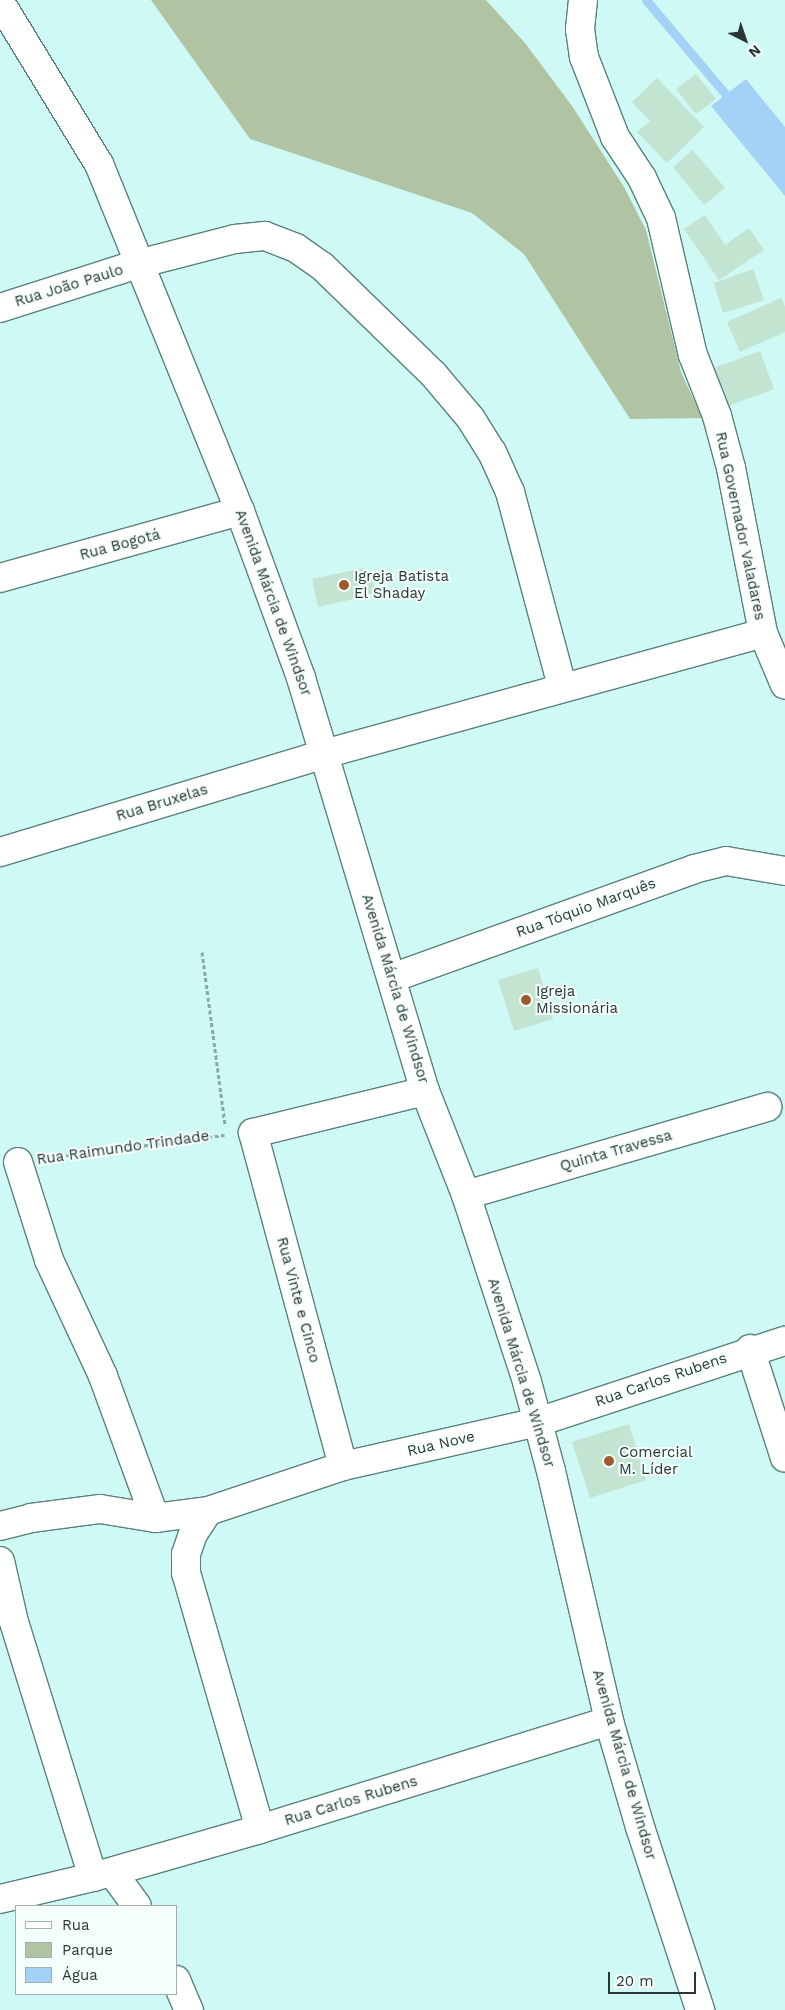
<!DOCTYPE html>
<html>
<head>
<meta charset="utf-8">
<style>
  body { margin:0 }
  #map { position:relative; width:785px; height:2010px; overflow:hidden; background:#cef9f4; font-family:"Work Sans",sans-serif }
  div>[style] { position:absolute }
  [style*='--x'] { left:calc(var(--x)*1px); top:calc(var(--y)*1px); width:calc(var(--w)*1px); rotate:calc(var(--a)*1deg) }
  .green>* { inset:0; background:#b0c4a3 }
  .water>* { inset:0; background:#a4d2f6 }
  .stream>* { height:9px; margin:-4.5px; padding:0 4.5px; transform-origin:4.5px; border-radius:4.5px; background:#a4d2f6 }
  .building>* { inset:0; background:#c2e4d0 }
  .path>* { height:3px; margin-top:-1.5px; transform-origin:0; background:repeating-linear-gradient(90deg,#89a9a5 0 4px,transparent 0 6.5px) }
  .roads { filter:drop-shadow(1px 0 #59817c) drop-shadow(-1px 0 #59817c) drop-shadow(0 1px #59817c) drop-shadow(0 -1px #59817c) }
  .minor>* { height:28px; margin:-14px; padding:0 14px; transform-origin:14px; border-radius:14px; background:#fff }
  .tertiary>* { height:28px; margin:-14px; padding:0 14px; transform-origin:14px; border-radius:14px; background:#fff }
  .dots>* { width:14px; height:14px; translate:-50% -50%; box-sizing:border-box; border:2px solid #f6fefd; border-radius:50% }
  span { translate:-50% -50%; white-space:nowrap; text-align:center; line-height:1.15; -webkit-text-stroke:4px #f6fefd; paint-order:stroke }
  .street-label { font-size:15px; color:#273836 }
  .poi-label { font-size:15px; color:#273836 }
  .left { translate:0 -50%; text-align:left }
  .legend { position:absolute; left:15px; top:1905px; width:162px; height:90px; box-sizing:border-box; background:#f6fefd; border:1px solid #a3afad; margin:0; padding:6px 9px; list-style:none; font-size:15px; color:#273836 }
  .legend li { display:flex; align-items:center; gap:10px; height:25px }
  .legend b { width:25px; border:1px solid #a3afad }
  .north { position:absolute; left:720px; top:15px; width:50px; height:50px; -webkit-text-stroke:4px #f6fefd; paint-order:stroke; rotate:139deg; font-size:14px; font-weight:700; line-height:20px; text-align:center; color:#273836 }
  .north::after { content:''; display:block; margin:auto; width:18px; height:22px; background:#273836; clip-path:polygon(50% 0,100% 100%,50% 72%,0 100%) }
  .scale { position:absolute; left:608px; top:1972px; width:88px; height:22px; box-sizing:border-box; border:2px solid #273836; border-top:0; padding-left:6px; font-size:15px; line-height:18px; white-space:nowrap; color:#273836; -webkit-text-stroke:4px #f6fefd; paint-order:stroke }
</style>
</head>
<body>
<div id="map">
  <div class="green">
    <div style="clip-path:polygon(151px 0,486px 0,525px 43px,572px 106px,624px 187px,646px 230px,681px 372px,702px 418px,630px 419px,524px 254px,472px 213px,250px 139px)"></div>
  </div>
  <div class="water">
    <div style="clip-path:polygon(746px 79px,785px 127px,785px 196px,711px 106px)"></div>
  </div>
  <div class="stream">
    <div style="--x:646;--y:0;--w:135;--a:49.8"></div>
  </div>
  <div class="building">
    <div style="clip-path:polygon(696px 74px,716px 99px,696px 114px,676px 89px)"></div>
    <div style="clip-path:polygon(657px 78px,704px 127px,667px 163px,637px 132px,650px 121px,632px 102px)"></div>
    <div style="clip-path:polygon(693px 150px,725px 188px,704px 205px,673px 167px)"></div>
    <div style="clip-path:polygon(705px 215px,725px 245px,749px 228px,764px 250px,719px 280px,684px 229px)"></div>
    <div style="clip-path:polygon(753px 269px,764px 300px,723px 313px,714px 283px)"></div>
    <div style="clip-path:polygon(781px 298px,785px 307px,785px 332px,740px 352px,727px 322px)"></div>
    <div style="clip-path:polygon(760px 351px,774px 389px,728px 406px,714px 368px)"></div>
    <div style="clip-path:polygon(363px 568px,364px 578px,372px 576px,375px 591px,371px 595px,318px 607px,312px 579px)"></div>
    <div style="clip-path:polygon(538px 968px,553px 1019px,514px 1031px,498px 980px)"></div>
    <div style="clip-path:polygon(629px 1424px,646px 1480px,590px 1498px,572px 1442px)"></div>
  </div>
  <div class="path">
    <div style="--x:202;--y:952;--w:175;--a:82.4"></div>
    <div style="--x:47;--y:1158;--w:179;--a:-7.4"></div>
  </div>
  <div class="roads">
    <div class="minor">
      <div style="--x:583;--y:0;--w:29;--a:96"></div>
      <div style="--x:580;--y:29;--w:28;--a:82"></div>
      <div style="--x:584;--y:57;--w:86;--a:68.8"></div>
      <div style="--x:615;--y:137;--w:49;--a:56.6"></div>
      <div style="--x:642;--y:178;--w:44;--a:64.6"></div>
      <div style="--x:661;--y:218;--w:141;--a:76.9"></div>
      <div style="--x:693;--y:355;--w:66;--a:68.5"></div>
      <div style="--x:717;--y:416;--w:54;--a:74.9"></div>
      <div style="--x:731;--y:468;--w:168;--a:79"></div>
      <div style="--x:763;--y:633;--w:56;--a:67.1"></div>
      <div style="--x:0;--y:308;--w:145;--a:-17.7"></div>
      <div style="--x:138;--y:264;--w:100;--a:-14.5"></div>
      <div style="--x:235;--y:239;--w:30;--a:-6"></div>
      <div style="--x:265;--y:236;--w:33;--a:21"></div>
      <div style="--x:296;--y:248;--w:32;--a:35"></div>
      <div style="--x:322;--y:266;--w:156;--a:44.2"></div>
      <div style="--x:434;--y:375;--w:57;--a:49.9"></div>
      <div style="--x:471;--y:419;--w:39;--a:58"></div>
      <div style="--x:492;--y:452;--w:44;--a:65.8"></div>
      <div style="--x:510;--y:492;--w:201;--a:75"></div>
      <div style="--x:0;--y:578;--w:249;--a:-15.6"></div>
      <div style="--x:0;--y:852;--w:338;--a:-16.8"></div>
      <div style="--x:324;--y:754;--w:455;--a:-15.4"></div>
      <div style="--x:392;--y:978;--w:321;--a:-19.8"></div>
      <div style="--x:694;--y:869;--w:33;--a:-14"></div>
      <div style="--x:726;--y:861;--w:60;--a:9.6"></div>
      <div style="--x:18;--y:1162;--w:103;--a:72.4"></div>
      <div style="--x:49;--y:1260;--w:128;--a:65"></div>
      <div style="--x:103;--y:1376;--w:151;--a:69.9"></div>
      <div style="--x:466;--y:1195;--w:314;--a:-16.3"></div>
      <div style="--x:750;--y:1349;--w:114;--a:72.2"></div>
      <div style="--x:343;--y:1466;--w:345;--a:-105.1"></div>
      <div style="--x:253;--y:1133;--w:177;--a:-13.7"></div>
      <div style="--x:0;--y:1526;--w:32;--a:-14"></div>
      <div style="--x:31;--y:1518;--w:70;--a:-7.4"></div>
      <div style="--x:100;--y:1509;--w:56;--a:9.3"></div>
      <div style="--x:155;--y:1518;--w:53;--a:-7.5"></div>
      <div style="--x:0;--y:1561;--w:63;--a:77.1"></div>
      <div style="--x:14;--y:1622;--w:267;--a:72.8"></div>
      <div style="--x:260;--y:1829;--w:266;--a:-106.1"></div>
      <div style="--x:186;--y:1573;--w:19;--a:-90"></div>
      <div style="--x:186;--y:1554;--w:21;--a:-71"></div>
      <div style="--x:193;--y:1534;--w:27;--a:-57"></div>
      <div style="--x:208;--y:1511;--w:142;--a:-18.4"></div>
      <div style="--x:343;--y:1466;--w:200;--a:-12.7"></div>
      <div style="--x:538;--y:1422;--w:260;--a:-18.2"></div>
      <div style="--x:112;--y:1872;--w:42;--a:53.7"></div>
      <div style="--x:0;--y:1899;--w:96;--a:-13.3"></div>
      <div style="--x:93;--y:1877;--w:174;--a:-16"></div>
      <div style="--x:260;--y:1829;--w:365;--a:-17.2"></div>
      <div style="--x:176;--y:1980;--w:33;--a:67"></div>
    </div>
    <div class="tertiary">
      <div style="--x:0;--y:2;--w:190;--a:58.6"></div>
      <div style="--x:99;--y:164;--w:375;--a:67.9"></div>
      <div style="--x:240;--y:511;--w:178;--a:69.9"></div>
      <div style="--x:301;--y:678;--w:431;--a:73.3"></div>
      <div style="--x:425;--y:1091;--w:112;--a:68.5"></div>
      <div style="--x:466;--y:1195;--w:197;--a:71.9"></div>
      <div style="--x:527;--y:1382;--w:92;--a:74.9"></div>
      <div style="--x:551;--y:1471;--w:257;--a:76.9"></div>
      <div style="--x:609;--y:1721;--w:110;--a:73.7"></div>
      <div style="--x:640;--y:1827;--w:193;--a:71.8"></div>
    </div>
  </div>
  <div class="dots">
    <div style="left:344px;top:585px;background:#9e592c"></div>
    <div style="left:526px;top:1000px;background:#9e592c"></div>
    <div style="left:609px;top:1461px;background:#9e592c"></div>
  </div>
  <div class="street-label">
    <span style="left:69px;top:286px;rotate:-17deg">Rua João Paulo</span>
    <span style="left:740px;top:526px;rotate:78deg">Rua Governador Valadares</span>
    <span style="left:120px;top:545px;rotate:-15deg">Rua Bogotá</span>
    <span style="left:273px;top:603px;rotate:70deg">Avenida Márcia de Windsor</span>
    <span style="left:162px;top:803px;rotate:-17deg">Rua Bruxelas</span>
    <span style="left:586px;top:908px;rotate:-20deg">Rua Tóquio Marquês</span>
    <span style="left:395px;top:989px;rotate:73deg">Avenida Márcia de Windsor</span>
    <span style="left:123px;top:1148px;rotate:-8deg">Rua Raimundo Trindade</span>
    <span style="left:616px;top:1151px;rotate:-16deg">Quinta Travessa</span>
    <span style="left:298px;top:1300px;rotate:75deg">Rua Vinte e Cinco</span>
    <span style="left:521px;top:1373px;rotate:73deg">Avenida Márcia de Windsor</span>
    <span style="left:661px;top:1380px;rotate:-19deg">Rua Carlos Rubens</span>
    <span style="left:441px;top:1444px;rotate:-13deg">Rua Nove</span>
    <span style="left:624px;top:1765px;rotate:74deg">Avenida Márcia de Windsor</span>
    <span style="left:351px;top:1801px;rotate:-17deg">Rua Carlos Rubens</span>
  </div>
  <div class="poi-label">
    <span class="left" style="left:354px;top:585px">Igreja Batista<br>El Shaday</span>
    <span class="left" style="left:536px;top:1000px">Igreja<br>Missionária</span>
    <span class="left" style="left:619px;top:1461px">Comercial<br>M. Líder</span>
  </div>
  <ul class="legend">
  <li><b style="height:6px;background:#fff"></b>Rua</li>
  <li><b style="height:14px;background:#b0c4a3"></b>Parque</li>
  <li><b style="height:14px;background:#a4d2f6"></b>Água</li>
  </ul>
  <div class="north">N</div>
  <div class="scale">20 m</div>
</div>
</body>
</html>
